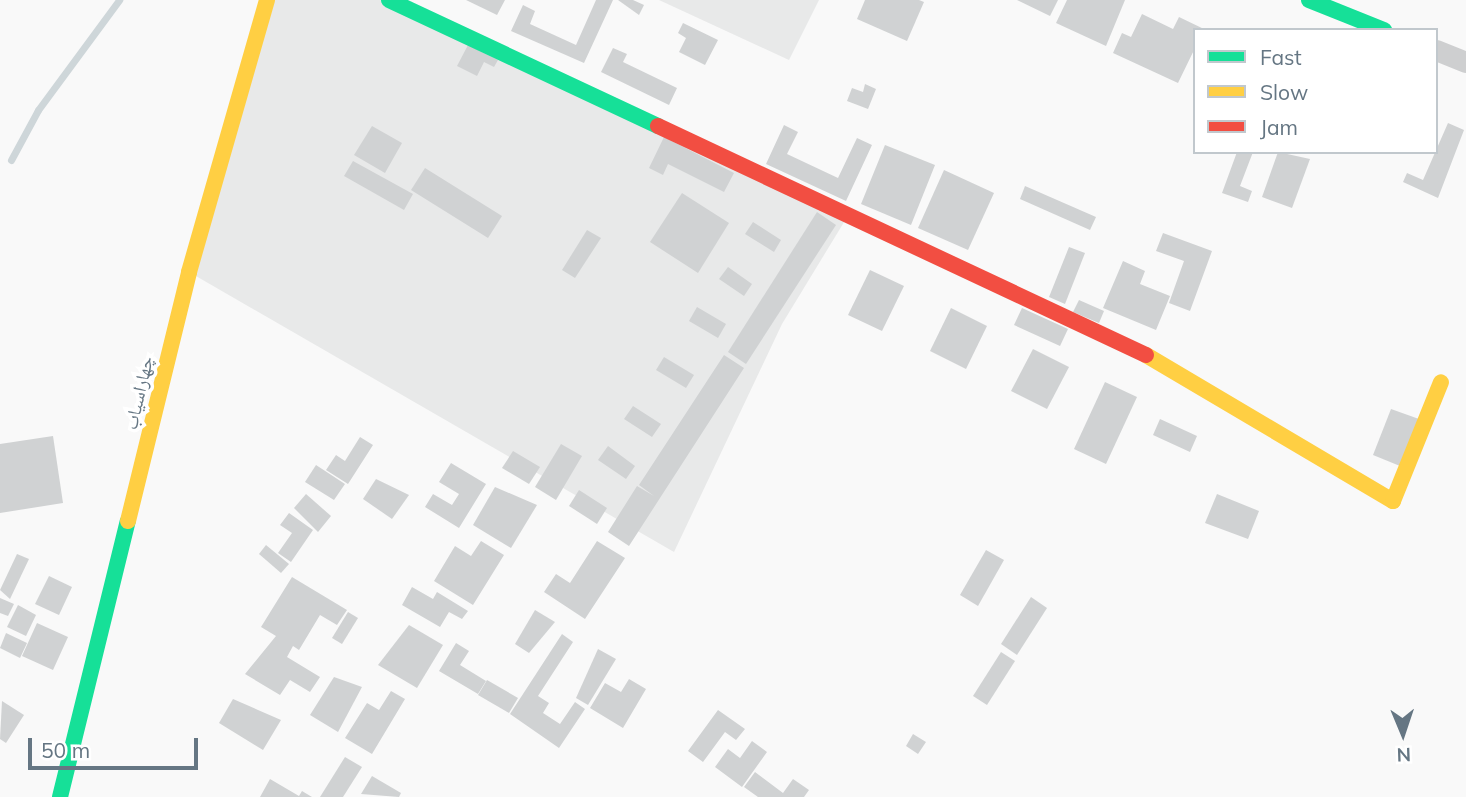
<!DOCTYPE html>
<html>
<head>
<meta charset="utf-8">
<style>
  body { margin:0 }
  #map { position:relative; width:1466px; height:797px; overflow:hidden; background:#f9f9f9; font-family:Mulish,"Noto Naskh Arabic",sans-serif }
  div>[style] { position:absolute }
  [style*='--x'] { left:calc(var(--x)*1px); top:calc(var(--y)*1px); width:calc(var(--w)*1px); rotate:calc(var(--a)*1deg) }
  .built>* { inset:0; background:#e8e9e9 }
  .stream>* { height:7px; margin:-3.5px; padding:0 3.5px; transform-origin:3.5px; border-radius:3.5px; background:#ced6d9 }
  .building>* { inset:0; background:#d0d2d3 }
  .street>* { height:21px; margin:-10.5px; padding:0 10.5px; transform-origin:10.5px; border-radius:10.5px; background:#cecfd0 }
  .fast>* { height:16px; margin:-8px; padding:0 8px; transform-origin:8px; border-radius:8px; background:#16e098 }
  .slow>* { height:16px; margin:-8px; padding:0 8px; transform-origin:8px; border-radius:8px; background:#ffcf43 }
  .jam>* { height:16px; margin:-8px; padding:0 8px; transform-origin:8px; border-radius:8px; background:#f24e42 }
  span { translate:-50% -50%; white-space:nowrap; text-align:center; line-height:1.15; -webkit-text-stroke:7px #fff; paint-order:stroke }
  .street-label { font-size:19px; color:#657683 }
  .legend { position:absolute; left:1193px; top:28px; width:245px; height:126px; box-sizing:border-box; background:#fff; border:2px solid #c1c8cd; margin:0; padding:9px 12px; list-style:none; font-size:21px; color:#657683 }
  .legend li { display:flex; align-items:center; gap:14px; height:35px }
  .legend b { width:35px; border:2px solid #c1c8cd }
  .north { position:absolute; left:1368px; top:699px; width:70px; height:70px; -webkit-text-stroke:5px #fff; paint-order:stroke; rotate:178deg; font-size:19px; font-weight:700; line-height:28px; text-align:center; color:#657683 }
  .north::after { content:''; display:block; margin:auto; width:24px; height:32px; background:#657683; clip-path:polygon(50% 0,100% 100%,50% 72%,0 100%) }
  .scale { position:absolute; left:28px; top:738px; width:170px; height:32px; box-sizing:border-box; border:4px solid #657683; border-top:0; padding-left:9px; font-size:21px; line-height:24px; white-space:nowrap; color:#657683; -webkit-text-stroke:5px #fff; paint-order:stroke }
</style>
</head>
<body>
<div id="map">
  <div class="built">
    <div style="clip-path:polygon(267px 0,389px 0,849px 214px,782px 324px,674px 552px,189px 272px)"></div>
    <div style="clip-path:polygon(659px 0,819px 0,789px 60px)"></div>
  </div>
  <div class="stream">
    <div style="--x:11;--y:160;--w:57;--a:-61.6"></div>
    <div style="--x:38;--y:110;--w:137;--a:-53.6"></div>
  </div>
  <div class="building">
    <div style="clip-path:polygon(466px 0,505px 0,497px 15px)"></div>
    <div style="clip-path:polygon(596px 0,613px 0,584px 63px,511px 31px,523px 5px,535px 11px,530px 24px,576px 45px)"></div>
    <div style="clip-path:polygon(618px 0,633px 0,644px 5px,639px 15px)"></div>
    <div style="clip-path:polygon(865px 0,919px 0,924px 2px,907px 41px,857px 19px)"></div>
    <div style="clip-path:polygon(1017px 0,1058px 0,1050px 16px)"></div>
    <div style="clip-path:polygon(1067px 0,1125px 0,1106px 46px,1056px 23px)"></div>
    <div style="clip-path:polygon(1142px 14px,1173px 29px,1179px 17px,1206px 30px,1195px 30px,1195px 48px,1178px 83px,1113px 53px,1122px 33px,1131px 37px)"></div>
    <div style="clip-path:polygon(683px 23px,718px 40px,705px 65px,679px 52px,686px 38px,678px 33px)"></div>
    <div style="clip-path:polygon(468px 45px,498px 60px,494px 67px,484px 62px,477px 76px,457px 66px)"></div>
    <div style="clip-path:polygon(613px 48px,627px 54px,623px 62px,677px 88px,669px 105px,601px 72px)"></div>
    <div style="clip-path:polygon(865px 84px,876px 89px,868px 109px,847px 101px,852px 88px,863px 92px)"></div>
    <div style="clip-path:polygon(1448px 123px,1464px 130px,1438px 198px,1403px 182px,1407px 173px,1423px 180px)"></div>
    <div style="clip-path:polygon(784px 125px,798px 132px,787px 154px,838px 178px,857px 138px,872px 145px,846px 201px,766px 164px)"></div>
    <div style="clip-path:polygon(372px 126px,402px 143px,385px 173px,354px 155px)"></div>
    <div style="clip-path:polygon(664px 137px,734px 173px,724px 192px,668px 164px,663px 175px,649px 168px)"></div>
    <div style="clip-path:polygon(885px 145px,935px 165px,911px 225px,861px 204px)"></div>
    <div style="clip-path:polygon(1237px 152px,1253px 152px,1240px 186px,1252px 191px,1248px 202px,1222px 193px)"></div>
    <div style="clip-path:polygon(1278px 152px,1310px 159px,1292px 208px,1262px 197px)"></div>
    <div style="clip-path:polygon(353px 161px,413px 194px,404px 210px,344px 176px)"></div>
    <div style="clip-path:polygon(425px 168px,502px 216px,488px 238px,411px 190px)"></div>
    <div style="clip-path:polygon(944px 170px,994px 193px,968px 250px,918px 228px)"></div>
    <div style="clip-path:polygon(1025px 186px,1096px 217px,1090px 230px,1020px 199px)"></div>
    <div style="clip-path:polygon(682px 193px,729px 223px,698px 273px,650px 242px)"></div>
    <div style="clip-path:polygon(817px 212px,836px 225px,746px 364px,728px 352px)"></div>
    <div style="clip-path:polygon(753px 222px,781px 240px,774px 252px,745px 234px)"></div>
    <div style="clip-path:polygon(587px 230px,601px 238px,575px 278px,562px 270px)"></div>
    <div style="clip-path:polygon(1163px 233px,1212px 251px,1190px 311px,1169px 303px,1184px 261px,1156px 251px)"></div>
    <div style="clip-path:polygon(1069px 247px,1085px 253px,1065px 304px,1049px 297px)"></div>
    <div style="clip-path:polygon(1123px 261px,1145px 271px,1140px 284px,1170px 296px,1156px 330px,1103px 308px)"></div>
    <div style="clip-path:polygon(728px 267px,752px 284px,744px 296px,719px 279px)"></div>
    <div style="clip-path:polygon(870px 270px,904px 286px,882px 331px,848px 315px)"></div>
    <div style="clip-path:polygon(1079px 300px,1104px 311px,1099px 323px,1073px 312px)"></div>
    <div style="clip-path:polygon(697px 307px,726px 324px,718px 338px,689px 321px)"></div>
    <div style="clip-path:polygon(951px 308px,987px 326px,966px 369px,930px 351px)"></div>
    <div style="clip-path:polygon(1022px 308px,1068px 329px,1060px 346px,1014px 325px)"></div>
    <div style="clip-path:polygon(1033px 349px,1069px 367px,1047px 409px,1011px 391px)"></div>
    <div style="clip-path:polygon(724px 355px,744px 368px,629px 546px,608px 532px,637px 486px,654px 496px,639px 485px)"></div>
    <div style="clip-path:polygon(664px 357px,694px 375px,686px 388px,656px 370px)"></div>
    <div style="clip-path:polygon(1105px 382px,1137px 397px,1106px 464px,1074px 449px)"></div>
    <div style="clip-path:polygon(633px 406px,661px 424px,652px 437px,624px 419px)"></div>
    <div style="clip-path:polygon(1391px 409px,1419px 419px,1400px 466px,1373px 455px)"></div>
    <div style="clip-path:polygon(1160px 419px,1197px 436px,1190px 452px,1153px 435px)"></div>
    <div style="clip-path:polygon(53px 436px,63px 503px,0 513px,0 444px)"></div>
    <div style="clip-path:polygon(360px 437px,373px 445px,348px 484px,326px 470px,336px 455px,345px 461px)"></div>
    <div style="clip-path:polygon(561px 444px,582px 456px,556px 500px,535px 487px)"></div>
    <div style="clip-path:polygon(608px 446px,635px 466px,626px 479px,598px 460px)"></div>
    <div style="clip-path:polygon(513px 451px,540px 467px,529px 484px,502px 468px)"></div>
    <div style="clip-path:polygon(451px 463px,486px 484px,459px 528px,425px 507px,433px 494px,452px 505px,459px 494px,439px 482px)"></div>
    <div style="clip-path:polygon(316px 465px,345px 484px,334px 500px,305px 482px)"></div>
    <div style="clip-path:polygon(376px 479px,409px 495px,392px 519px,363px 499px)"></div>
    <div style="clip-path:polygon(495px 487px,537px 505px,511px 548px,473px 525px)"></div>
    <div style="clip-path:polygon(579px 490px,607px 508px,597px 524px,569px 506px)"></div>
    <div style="clip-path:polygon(306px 494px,331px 516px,318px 532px,294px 508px)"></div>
    <div style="clip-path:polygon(1217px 494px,1259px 511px,1248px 539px,1205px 523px)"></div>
    <div style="clip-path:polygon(289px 513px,313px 530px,291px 562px,278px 553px,292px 533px,280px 525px)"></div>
    <div style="clip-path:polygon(481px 541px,504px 555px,473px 605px,434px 581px,455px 546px,471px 556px)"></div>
    <div style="clip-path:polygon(597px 541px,625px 558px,585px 619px,544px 592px,556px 574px,570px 583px)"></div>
    <div style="clip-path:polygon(266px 545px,289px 564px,281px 573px,259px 554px)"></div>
    <div style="clip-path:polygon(986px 550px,1004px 560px,978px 606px,960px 595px)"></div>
    <div style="clip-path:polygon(17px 554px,29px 559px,10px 599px,0 590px)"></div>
    <div style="clip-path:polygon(49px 576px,72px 587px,59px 615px,35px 604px)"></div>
    <div style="clip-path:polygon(292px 577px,347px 610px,337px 625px,320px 615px,299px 650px,293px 646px,287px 657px,320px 677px,310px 692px,290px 680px,280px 695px,245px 674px,276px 636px,261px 627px)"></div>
    <div style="clip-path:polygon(412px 587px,433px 599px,437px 592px,468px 611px,462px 619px,449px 612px,440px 627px,402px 605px)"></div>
    <div style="clip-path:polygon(1031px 597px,1047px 608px,1017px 655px,1001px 644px)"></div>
    <div style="clip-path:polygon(0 598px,14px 604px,8px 616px,0 613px)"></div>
    <div style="clip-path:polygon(18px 605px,36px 615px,26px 636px,7px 627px)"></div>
    <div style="clip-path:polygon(535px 610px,555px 622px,529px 653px,515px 644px)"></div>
    <div style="clip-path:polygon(348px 612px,358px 618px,342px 644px,332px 638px)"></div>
    <div style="clip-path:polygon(37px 623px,68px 637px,53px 670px,22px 656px)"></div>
    <div style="clip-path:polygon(409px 625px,443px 645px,417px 688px,378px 665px)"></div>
    <div style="clip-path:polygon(6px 633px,27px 643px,20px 658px,0 648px)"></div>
    <div style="clip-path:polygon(562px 634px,573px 642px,538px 696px,549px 703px,543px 713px,560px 724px,575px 702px,585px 709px,559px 748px,510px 714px)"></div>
    <div style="clip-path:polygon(456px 643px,469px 651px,460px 665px,486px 681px,478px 694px,439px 671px)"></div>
    <div style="clip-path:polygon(598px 649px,616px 659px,588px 705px,576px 698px)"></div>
    <div style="clip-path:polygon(1001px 652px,1015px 661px,987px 705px,973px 696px)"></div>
    <div style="clip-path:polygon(334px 677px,362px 687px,338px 732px,310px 715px)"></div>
    <div style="clip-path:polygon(629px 679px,646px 689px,623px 728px,590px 708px,605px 683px,621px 692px)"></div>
    <div style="clip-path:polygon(487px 680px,518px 698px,509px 713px,478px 695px)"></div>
    <div style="clip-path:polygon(391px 691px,405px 699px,372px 754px,345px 738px,367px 703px,379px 710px)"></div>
    <div style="clip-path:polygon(233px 699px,281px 720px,263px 750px,219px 723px)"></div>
    <div style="clip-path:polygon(2px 701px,24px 715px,6px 743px,0 739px)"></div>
    <div style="clip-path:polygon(718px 710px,745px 729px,736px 740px,725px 732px,703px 762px,688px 751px)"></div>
    <div style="clip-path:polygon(913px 734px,926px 742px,918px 754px,906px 746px)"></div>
    <div style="clip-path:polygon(752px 741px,767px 752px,742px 787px,715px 767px,728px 749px,740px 758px)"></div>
    <div style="clip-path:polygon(345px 757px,362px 767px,343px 797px,320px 797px)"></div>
    <div style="clip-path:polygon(755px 772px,783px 793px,793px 779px,809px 790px,804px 797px,758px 797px,744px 787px)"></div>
    <div style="clip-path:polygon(372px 776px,401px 793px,399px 797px,361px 794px)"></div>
    <div style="clip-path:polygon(270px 779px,299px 796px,302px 791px,312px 797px,260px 797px)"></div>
  </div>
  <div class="street">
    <div style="--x:1436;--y:50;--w:32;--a:22"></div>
  </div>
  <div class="fast">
    <div style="--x:389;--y:0;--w:297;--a:25.1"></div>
    <div style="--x:1309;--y:0;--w:81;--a:21.8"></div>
    <div style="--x:60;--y:797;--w:284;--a:-76.2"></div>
  </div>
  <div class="slow">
    <div style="--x:1146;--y:355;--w:287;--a:30.6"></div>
    <div style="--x:1393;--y:501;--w:128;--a:-68"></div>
    <div style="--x:128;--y:521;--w:256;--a:-76.2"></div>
    <div style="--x:189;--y:272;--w:283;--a:-74"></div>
  </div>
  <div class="jam">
    <div style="--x:658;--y:126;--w:539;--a:25.14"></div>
  </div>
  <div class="street-label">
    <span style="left:139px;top:393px;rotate:-77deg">چهاراسیاب</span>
  </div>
  <ul class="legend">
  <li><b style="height:9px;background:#16e098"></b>Fast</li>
  <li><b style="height:9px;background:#ffcf43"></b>Slow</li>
  <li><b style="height:9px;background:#f24e42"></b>Jam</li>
  </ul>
  <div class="north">N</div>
  <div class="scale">50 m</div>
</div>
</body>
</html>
